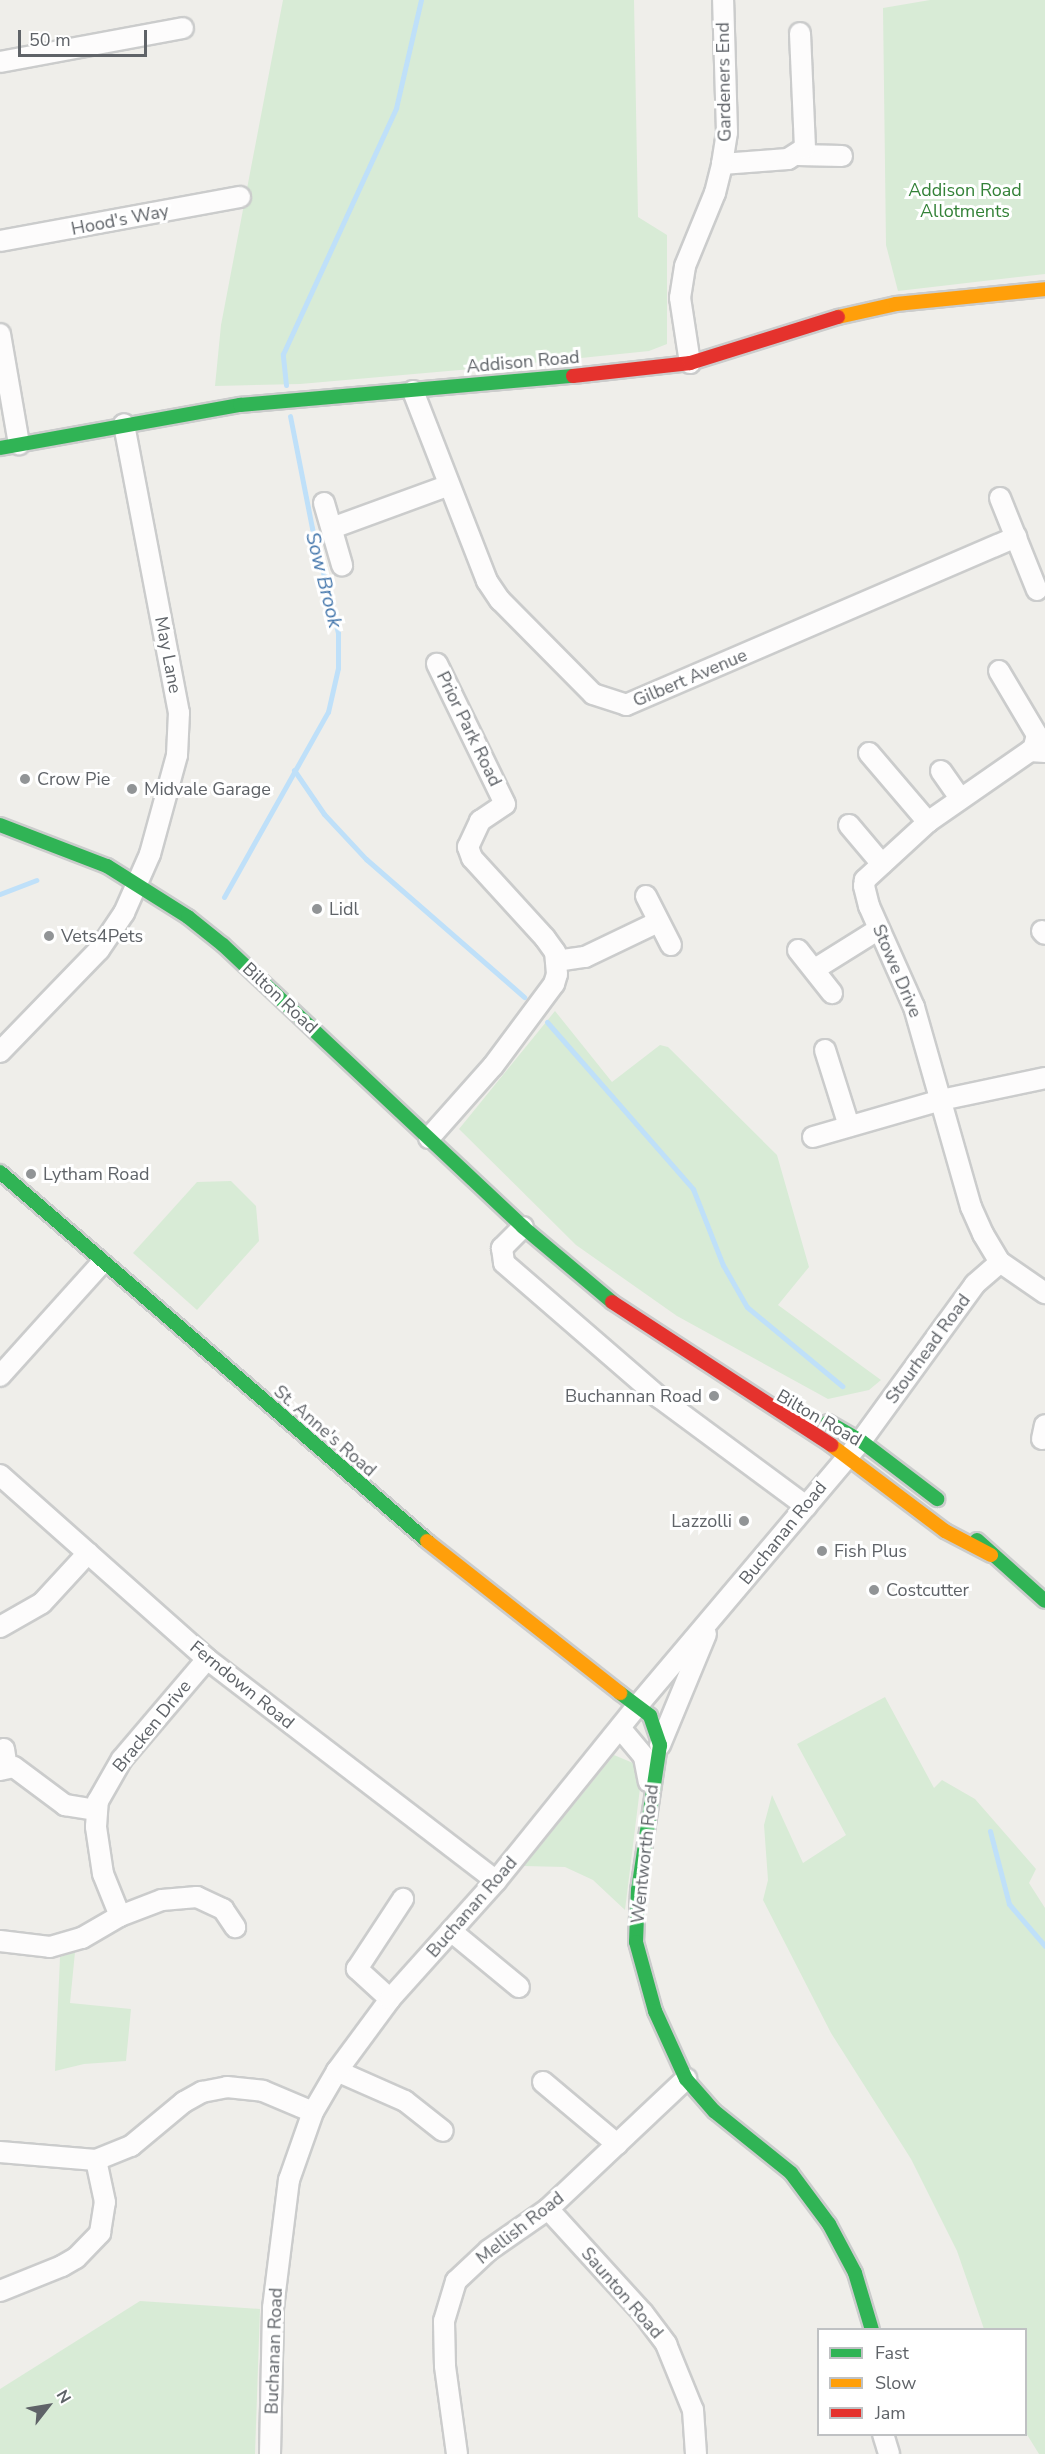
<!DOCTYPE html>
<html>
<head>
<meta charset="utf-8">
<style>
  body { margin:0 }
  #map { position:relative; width:1045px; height:2454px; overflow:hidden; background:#efeeea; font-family:"Nunito Sans",sans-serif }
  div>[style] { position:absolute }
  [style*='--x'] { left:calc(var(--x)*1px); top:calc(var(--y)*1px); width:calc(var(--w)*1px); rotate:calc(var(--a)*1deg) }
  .green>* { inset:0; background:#d8ebd6 }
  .stream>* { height:5px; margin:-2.5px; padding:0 2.5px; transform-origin:2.5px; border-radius:2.5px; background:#bfe0f9 }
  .roads { filter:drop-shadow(2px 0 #cbcccc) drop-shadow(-2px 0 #cbcccc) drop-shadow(0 2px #cbcccc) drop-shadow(0 -2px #cbcccc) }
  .street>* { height:20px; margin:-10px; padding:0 10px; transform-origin:10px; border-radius:10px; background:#fdfcfc }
  .fast>* { height:14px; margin:-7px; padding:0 7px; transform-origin:7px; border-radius:7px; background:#30b455 }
  .slow>* { height:14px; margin:-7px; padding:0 7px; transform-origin:7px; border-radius:7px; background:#ff9f0a }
  .jam>* { height:14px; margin:-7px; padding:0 7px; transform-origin:7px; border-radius:7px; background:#e5322d }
  .dots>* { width:16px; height:16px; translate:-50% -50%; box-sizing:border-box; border:3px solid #fff; border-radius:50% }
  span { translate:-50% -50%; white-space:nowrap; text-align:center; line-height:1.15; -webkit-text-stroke:6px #fff; paint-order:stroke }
  .street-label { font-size:18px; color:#5f6368 }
  .park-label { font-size:18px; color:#348238 }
  .poi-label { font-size:18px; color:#5f6368 }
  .left { translate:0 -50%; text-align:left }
  .right { translate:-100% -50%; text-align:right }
  .water-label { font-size:20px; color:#4174aa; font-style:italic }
  .legend { position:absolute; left:817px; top:2328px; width:210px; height:108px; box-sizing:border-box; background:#fff; border:2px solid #bfc1c3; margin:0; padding:8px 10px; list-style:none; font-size:18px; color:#5f6368 }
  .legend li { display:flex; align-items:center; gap:12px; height:30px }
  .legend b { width:30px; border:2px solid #bfc1c3 }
  .north { position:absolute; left:18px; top:2376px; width:60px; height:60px; -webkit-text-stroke:4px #fff; paint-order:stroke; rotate:59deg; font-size:16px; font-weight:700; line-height:24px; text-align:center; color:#5f6368 }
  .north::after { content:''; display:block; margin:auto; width:21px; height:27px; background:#5f6368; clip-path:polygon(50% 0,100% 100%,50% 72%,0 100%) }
  .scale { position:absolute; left:18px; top:30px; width:129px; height:27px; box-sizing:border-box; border:3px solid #5f6368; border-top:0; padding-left:8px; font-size:18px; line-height:21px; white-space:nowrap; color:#5f6368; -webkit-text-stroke:4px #fff; paint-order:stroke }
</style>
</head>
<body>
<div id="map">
  <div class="green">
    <div style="clip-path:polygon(283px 0,634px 0,638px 217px,667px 235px,667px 344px,649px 351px,494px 367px,300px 384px,215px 386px,221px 325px)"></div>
    <div style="clip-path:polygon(930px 0,1045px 0,1045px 274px,898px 291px,886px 245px,883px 8px)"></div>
    <div style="clip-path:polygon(555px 1011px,612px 1082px,660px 1045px,668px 1047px,777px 1155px,809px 1267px,778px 1305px,881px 1380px,869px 1390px,828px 1399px,677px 1316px,576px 1245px,459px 1129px)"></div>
    <div style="clip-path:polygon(231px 1181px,256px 1206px,259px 1241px,197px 1310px,133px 1253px,197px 1182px)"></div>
    <div style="clip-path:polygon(885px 1697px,934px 1788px,942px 1780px,975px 1799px,1036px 1869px,1029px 1883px,1045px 1908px,1045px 2454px,1039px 2454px,1026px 2433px,1026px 2330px,984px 2329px,957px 2251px,911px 2159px,831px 2033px,763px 1900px,768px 1880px,764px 1825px,772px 1795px,803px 1863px,846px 1835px,797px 1744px)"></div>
    <div style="clip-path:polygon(614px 1755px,633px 1763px,641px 1780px,625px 1910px,593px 1880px,565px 1867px,524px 1866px)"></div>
    <div style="clip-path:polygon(75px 1952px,70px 2003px,131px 2009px,126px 2061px,84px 2064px,55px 2071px,60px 1957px)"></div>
    <div style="clip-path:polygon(140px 2301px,260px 2309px,255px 2454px,0 2454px,0 2389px)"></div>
  </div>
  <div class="stream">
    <div style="--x:286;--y:385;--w:31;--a:-96"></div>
    <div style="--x:283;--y:354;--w:271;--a:-65.3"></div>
    <div style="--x:396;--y:108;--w:111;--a:-77"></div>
    <div style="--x:294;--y:770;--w:53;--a:55.7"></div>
    <div style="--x:324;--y:814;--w:62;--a:47"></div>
    <div style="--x:366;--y:859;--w:210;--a:41.1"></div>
    <div style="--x:0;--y:894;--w:39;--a:-21"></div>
    <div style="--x:224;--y:897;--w:212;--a:-60.7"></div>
    <div style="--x:328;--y:712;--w:45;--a:-77.2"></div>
    <div style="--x:338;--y:668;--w:35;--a:-90"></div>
    <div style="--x:338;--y:633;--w:108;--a:-103.9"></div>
    <div style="--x:312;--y:528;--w:114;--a:-101.1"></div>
    <div style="--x:547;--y:1022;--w:222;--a:48.8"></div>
    <div style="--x:693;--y:1189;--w:82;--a:68.5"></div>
    <div style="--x:723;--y:1265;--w:48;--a:60.3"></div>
    <div style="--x:747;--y:1307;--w:124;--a:39.7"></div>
    <div style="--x:990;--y:1831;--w:75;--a:75.4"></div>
    <div style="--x:1009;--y:1904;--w:55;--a:49.4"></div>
  </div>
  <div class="roads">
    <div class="street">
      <div style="--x:0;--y:62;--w:186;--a:-10.5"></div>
      <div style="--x:798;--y:155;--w:44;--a:1.3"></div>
      <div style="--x:722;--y:164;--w:66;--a:-4.3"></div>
      <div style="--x:788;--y:159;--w:20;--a:-33"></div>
      <div style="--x:805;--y:148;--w:115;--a:-92.5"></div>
      <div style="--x:0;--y:241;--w:244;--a:-10.4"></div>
      <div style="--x:0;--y:334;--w:112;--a:80.2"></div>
      <div style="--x:690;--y:363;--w:66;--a:-98.7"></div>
      <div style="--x:680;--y:298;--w:32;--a:-81"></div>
      <div style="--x:685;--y:266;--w:79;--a:-67.7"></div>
      <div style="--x:715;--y:193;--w:30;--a:-76"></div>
      <div style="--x:722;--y:164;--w:32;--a:-81"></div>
      <div style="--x:727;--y:132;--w:132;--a:-91.7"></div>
      <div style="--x:413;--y:391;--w:204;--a:68.7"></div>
      <div style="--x:487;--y:581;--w:23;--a:56"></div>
      <div style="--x:500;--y:600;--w:132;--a:45.3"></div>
      <div style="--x:593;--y:694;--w:35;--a:18"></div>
      <div style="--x:626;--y:705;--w:425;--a:-23.3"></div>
      <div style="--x:1000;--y:498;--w:99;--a:68.1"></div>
      <div style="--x:324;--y:503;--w:65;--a:73.8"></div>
      <div style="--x:332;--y:528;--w:122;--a:-20.1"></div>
      <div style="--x:999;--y:671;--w:74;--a:59.3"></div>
      <div style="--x:1037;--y:735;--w:16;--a:105"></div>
      <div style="--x:1045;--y:752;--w:15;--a:-176"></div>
      <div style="--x:1030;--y:751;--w:124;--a:145.2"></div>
      <div style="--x:928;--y:822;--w:86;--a:137.4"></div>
      <div style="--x:865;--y:880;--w:6;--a:99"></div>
      <div style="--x:864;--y:886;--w:21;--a:76"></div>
      <div style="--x:869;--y:906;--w:111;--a:66"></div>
      <div style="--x:914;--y:1007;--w:208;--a:74.1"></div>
      <div style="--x:971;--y:1207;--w:30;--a:66"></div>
      <div style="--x:983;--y:1234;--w:33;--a:59"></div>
      <div style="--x:1000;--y:1262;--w:55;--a:34.6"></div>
      <div style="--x:869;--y:753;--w:91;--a:49.5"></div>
      <div style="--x:941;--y:771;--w:33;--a:55"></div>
      <div style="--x:849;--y:825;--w:51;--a:49.8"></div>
      <div style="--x:646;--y:896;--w:55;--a:63"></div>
      <div style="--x:1042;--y:931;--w:4;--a:45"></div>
      <div style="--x:798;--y:950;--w:55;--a:51.7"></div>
      <div style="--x:556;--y:961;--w:29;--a:-8"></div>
      <div style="--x:585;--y:957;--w:81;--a:-25.6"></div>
      <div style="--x:815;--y:969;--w:75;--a:-32"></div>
      <div style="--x:825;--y:1050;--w:80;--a:72.5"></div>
      <div style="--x:0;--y:1052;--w:142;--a:-45.9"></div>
      <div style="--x:99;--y:950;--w:45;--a:-56"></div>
      <div style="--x:124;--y:913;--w:64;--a:-66.2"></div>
      <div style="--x:150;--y:854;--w:103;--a:-74.7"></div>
      <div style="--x:177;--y:755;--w:42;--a:-87.3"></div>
      <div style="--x:179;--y:713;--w:294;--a:-100.8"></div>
      <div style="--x:813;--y:1137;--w:133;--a:-16.1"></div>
      <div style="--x:941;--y:1100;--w:106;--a:-11.9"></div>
      <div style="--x:429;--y:1138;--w:96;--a:-48.4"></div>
      <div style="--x:493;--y:1066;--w:102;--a:-53.4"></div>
      <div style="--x:554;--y:984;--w:10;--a:-73"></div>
      <div style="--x:557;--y:974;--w:22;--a:-95"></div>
      <div style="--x:555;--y:952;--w:17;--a:-126"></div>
      <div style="--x:545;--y:938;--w:108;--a:-132.4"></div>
      <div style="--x:472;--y:858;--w:12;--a:-110"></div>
      <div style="--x:468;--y:847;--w:29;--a:-65"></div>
      <div style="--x:480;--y:821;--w:30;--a:-34"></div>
      <div style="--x:505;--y:804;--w:156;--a:-115.9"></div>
      <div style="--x:523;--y:1227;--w:30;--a:135"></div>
      <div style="--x:502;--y:1248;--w:15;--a:82"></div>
      <div style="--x:504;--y:1263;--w:206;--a:40.9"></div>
      <div style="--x:660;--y:1398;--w:182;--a:36.5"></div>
      <div style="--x:0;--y:1376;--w:151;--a:-48"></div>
      <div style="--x:1042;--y:1439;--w:14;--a:-78"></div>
      <div style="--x:0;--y:1475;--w:277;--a:41.6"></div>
      <div style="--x:207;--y:1659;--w:364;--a:37.5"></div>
      <div style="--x:0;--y:1627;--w:48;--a:-29.7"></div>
      <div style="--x:42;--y:1603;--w:68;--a:-47.4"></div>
      <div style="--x:620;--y:1728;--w:38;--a:50"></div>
      <div style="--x:644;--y:1757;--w:25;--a:79"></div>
      <div style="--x:660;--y:1745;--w:120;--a:-67.5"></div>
      <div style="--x:4;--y:1749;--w:18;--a:81"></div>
      <div style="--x:0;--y:1770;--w:14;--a:-12"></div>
      <div style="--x:14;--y:1767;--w:64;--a:36.7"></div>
      <div style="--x:65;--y:1805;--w:32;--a:9"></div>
      <div style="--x:120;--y:1916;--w:45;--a:-20.9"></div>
      <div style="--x:162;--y:1900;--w:35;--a:-5"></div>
      <div style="--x:197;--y:1897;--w:29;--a:25"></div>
      <div style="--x:223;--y:1909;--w:22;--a:56"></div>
      <div style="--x:451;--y:1931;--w:88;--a:39.5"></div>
      <div style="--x:0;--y:1941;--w:50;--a:6.8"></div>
      <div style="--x:50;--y:1947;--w:33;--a:-16"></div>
      <div style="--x:82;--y:1938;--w:44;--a:-30.1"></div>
      <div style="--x:120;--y:1916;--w:45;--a:-112"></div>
      <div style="--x:103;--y:1874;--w:48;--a:-98.5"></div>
      <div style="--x:96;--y:1827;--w:26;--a:-86"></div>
      <div style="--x:98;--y:1801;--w:48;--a:-60.3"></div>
      <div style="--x:122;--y:1759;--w:131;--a:-49.6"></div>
      <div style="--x:390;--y:1999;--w:45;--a:-137.7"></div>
      <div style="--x:357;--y:1969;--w:84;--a:-56.7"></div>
      <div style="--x:337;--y:2071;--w:74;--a:23.8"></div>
      <div style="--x:405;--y:2101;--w:48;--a:38.3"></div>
      <div style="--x:543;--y:2082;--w:97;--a:40"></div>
      <div style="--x:0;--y:2152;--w:96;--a:4.8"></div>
      <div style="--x:96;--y:2160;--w:38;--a:-22"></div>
      <div style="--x:131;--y:2146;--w:69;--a:-39.7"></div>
      <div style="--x:184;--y:2102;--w:21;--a:-29"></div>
      <div style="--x:202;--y:2092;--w:25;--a:-11"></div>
      <div style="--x:227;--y:2087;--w:36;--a:6"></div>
      <div style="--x:263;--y:2091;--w:54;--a:22.8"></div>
      <div style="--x:548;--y:2209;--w:141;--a:47.6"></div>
      <div style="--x:643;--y:2313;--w:39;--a:53"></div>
      <div style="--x:666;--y:2344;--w:71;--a:67.8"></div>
      <div style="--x:693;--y:2410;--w:44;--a:86.1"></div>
      <div style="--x:0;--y:2291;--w:67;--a:-22"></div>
      <div style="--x:62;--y:2266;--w:16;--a:-30"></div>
      <div style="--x:76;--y:2258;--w:35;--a:-46"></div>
      <div style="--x:100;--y:2233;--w:31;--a:-81"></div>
      <div style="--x:105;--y:2202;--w:43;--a:-102.1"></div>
      <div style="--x:883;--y:2434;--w:21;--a:73"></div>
      <div style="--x:270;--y:2454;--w:146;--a:-88.8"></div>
      <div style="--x:273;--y:2308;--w:129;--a:-82.9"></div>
      <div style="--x:289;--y:2180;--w:72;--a:-70.6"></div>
      <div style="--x:313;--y:2112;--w:48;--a:-59.7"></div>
      <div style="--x:337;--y:2071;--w:89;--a:-53.6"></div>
      <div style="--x:390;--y:1999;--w:159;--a:-48.1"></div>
      <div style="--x:496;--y:1881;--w:226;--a:-51.1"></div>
      <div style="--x:638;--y:1705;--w:346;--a:-49.8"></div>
      <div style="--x:861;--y:1441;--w:194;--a:-54"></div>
      <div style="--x:975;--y:1284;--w:33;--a:-41"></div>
      <div style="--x:457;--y:2454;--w:89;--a:-97.8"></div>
      <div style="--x:445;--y:2366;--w:45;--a:-91.3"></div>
      <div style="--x:444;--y:2321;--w:42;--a:-73.3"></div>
      <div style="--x:456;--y:2281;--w:45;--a:-43.2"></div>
      <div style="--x:489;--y:2250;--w:72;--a:-34.8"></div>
      <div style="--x:548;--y:2209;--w:190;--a:-43.3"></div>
    </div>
    <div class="fast">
      <div style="--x:0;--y:448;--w:244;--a:-10.2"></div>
      <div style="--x:240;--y:405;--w:334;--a:-5"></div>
      <div style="--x:0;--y:825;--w:115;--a:21"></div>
      <div style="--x:107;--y:866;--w:96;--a:32.2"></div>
      <div style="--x:188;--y:917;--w:45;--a:38.7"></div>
      <div style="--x:223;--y:945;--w:412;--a:43.2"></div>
      <div style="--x:523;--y:1227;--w:116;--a:40.1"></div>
      <div style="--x:0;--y:1172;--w:564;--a:40.83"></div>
      <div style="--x:828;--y:1422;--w:38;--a:30"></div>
      <div style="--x:861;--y:1441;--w:96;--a:37.3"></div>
      <div style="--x:977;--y:1540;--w:91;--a:41.9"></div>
      <div style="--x:620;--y:1693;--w:38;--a:37"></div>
      <div style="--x:650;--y:1716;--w:31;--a:71"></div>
      <div style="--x:660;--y:1745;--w:147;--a:98.6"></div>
      <div style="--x:638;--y:1890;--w:52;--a:92.2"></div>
      <div style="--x:636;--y:1942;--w:72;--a:74.6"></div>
      <div style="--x:655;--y:2011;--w:75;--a:65.5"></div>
      <div style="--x:686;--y:2079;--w:43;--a:48.8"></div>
      <div style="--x:714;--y:2111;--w:99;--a:38.8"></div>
      <div style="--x:791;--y:2173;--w:64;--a:53.3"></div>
      <div style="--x:829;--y:2224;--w:55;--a:62"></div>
      <div style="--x:855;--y:2273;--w:59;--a:73.4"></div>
    </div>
    <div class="slow">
      <div style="--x:838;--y:317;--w:59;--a:-12.6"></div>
      <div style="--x:896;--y:304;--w:150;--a:-5.7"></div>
      <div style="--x:831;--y:1445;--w:143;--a:37"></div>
      <div style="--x:945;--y:1531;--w:52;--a:27.6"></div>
      <div style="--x:427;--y:1541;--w:246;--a:38.2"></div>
    </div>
    <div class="jam">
      <div style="--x:573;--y:376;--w:118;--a:-6.3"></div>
      <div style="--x:690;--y:363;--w:155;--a:-17.3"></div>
      <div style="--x:612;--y:1302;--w:262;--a:33.1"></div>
    </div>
  </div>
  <div class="dots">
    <div style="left:25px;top:779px;background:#919496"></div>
    <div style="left:132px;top:789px;background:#919496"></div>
    <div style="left:317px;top:909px;background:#919496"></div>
    <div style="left:49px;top:936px;background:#919496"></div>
    <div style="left:31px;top:1174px;background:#919496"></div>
    <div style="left:714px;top:1396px;background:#919496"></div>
    <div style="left:744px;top:1521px;background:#919496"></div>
    <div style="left:822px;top:1551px;background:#919496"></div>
    <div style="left:874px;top:1590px;background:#919496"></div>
  </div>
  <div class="street-label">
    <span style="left:724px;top:82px;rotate:-91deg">Gardeners End</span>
    <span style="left:120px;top:220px;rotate:-11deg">Hood's Way</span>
    <span style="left:523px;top:362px;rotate:-5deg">Addison Road</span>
    <span style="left:168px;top:655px;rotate:79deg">May Lane</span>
    <span style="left:690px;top:678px;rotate:-23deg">Gilbert Avenue</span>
    <span style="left:469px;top:729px;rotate:64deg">Prior Park Road</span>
    <span style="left:897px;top:971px;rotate:67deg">Stowe Drive</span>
    <span style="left:280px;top:998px;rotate:43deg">Bilton Road</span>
    <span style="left:928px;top:1349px;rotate:-54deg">Stourhead Road</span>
    <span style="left:819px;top:1418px;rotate:30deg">Bilton Road</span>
    <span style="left:325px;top:1431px;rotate:41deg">St. Anne's Road</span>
    <span style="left:783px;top:1533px;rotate:-51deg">Buchanan Road</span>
    <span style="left:242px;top:1685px;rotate:39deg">Ferndown Road</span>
    <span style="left:152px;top:1726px;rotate:-51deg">Bracken Drive</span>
    <span style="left:645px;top:1854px;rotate:-84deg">Wentworth Road</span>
    <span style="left:472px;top:1907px;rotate:-49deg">Buchanan Road</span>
    <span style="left:520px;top:2228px;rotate:-38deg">Mellish Road</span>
    <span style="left:622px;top:2293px;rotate:49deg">Saunton Road</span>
    <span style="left:274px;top:2351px;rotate:-88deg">Buchanan Road</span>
  </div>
  <div class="park-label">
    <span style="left:965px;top:201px">Addison Road<br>Allotments</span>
  </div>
  <div class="poi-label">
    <span class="left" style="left:37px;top:779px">Crow Pie</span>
    <span class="left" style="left:144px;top:789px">Midvale Garage</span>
    <span class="left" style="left:329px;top:909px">Lidl</span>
    <span class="left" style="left:61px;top:936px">Vets4Pets</span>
    <span class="left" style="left:43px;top:1174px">Lytham Road</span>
    <span class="right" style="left:702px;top:1396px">Buchannan Road</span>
    <span class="right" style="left:732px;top:1521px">Lazzolli</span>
    <span class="left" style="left:834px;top:1551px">Fish Plus</span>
    <span class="left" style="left:886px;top:1590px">Costcutter</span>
  </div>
  <div class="water-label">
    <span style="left:324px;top:580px;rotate:76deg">Sow Brook</span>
  </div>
  <ul class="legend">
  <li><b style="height:8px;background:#30b455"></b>Fast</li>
  <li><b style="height:8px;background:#ff9f0a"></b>Slow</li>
  <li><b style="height:8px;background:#e5322d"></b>Jam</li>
  </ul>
  <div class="north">N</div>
  <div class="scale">50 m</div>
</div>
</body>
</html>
